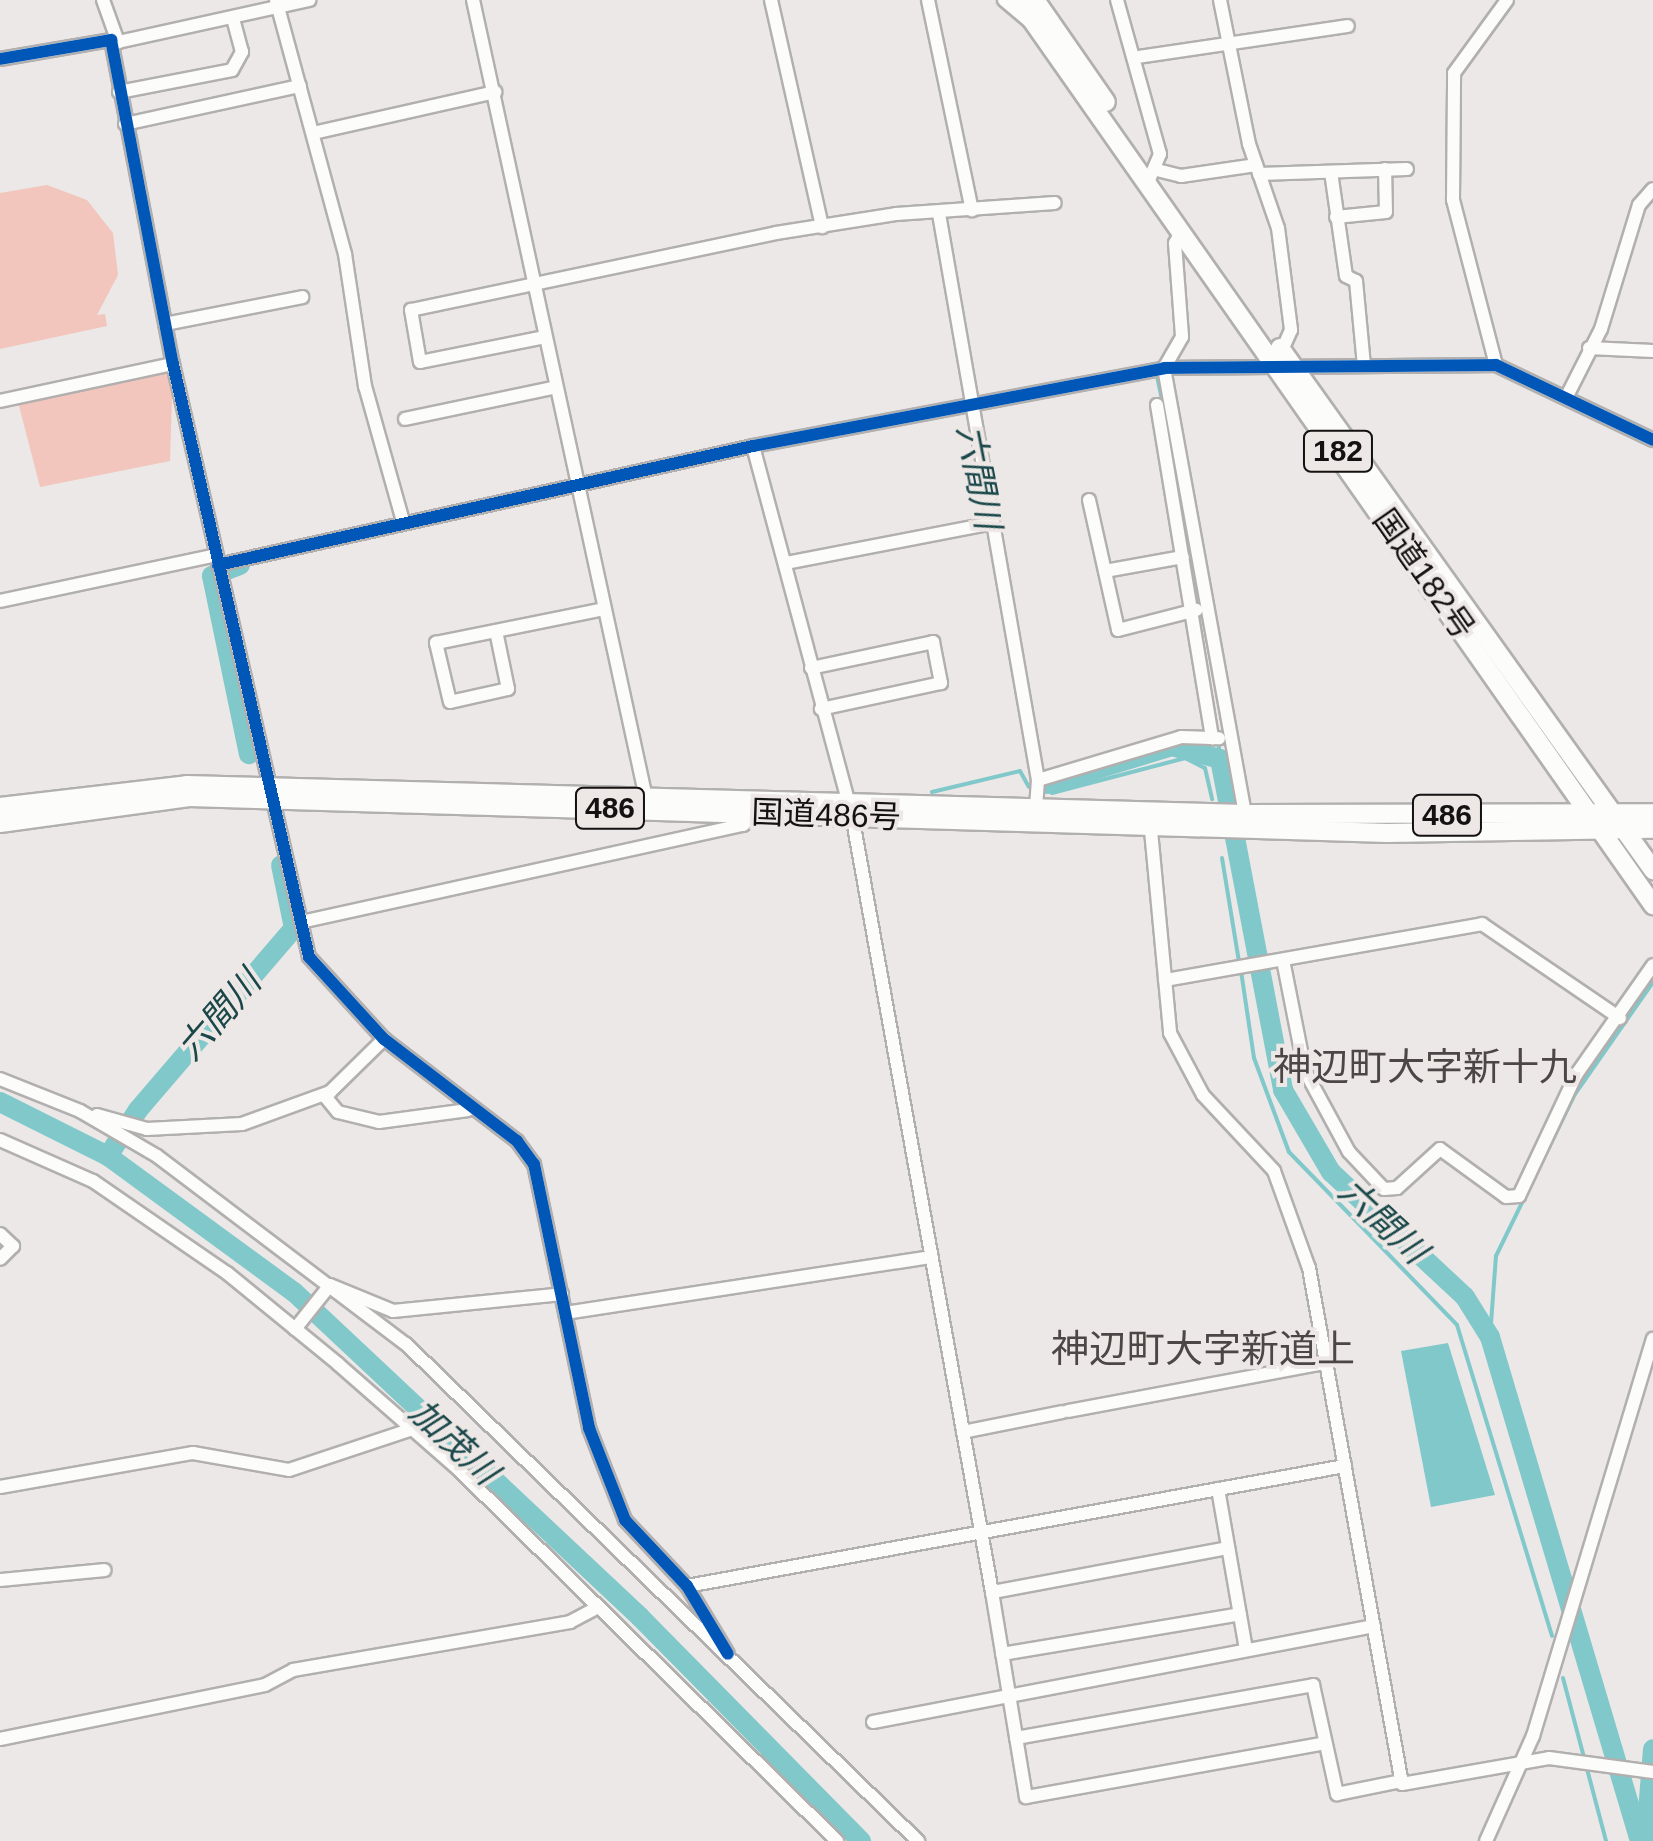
<!DOCTYPE html>
<html>
<head>
<meta charset="utf-8">
<style>
  body { margin:0 }
  #map { position:relative; width:1653px; height:1841px; overflow:hidden; background:#ebe8e7; font-family:Arial,"Noto Sans JP",sans-serif }
  div>[style] { position:absolute }
  [style*='--x'] { left:calc(var(--x)*1px); top:calc(var(--y)*1px); width:calc(var(--w)*1px); rotate:calc(var(--a)*1deg) }
  .green>* { inset:0; background:#f2c6bc }
  .water>* { inset:0; background:#81c8ca }
  .stream>* { height:4px; margin:-2px; padding:0 2px; transform-origin:2px; border-radius:2px; background:#81c8ca }
  .river>* { height:20px; margin:-10px; padding:0 10px; transform-origin:10px; border-radius:10px; background:#81c8ca }
  .roads { filter:drop-shadow(2px 0 #b2afaf) drop-shadow(-2px 0 #b2afaf) drop-shadow(0 2px #b2afaf) drop-shadow(0 -2px #b2afaf) }
  .minor>* { height:12px; margin:-6px; padding:0 6px; transform-origin:6px; border-radius:6px; background:#fcfcfb }
  .highway>* { height:18px; margin:-9px; padding:0 9px; transform-origin:9px; border-radius:9px; background:#fcfcfb }
  .cycleway>* { height:12px; margin:-6px; padding:0 6px; transform-origin:6px; border-radius:6px; background:#0057b8 }
  span { translate:-50% -50%; white-space:nowrap; text-align:center; line-height:1.15; -webkit-text-stroke:8px #ede7e5; paint-order:stroke }
  .shield-label span { padding:2px 8px; background:#ede7e5; border:2px solid; border-radius:8px; -webkit-text-stroke-width:0 }
  .shield-label { font-size:30px; color:#141211; font-weight:700 }
  .street-label { font-size:32px; color:#141211 }
  .water-label { font-size:35px; color:#1a484a; font-style:italic }
  .quarter-label { font-size:38px; color:#4c4746 }
</style>
</head>
<body>
<div id="map">
  <div class="green">
    <div style="clip-path:polygon(47px 185px,87px 200px,113px 233px,118px 275px,97px 315px,105px 314px,107px 326px,0 349px,0 193px)"></div>
    <div style="clip-path:polygon(173px 364px,170px 461px,40px 487px,17px 398px)"></div>
  </div>
  <div class="water">
    <div style="clip-path:polygon(1448px 1343px,1495px 1495px,1431px 1507px,1401px 1351px)"></div>
  </div>
  <div class="stream">
    <div style="--x:1150;--y:376;--w:7;--a:0"></div>
    <div style="--x:1157;--y:376;--w:29;--a:78"></div>
    <div style="--x:1218;--y:739;--w:20;--a:84"></div>
    <div style="--x:932;--y:792;--w:90;--a:-13.4"></div>
    <div style="--x:1020;--y:771;--w:18;--a:61"></div>
    <div style="--x:1052;--y:793;--w:138;--a:-14.7"></div>
    <div style="--x:1185;--y:758;--w:22;--a:27"></div>
    <div style="--x:1205;--y:768;--w:32;--a:77"></div>
    <div style="--x:1222;--y:858;--w:105;--a:80.7"></div>
    <div style="--x:1241;--y:971;--w:88;--a:81.5"></div>
    <div style="--x:1254;--y:1058;--w:100;--a:69.6"></div>
    <div style="--x:1289;--y:1152;--w:241;--a:45.8"></div>
    <div style="--x:1457;--y:1325;--w:325;--a:73"></div>
    <div style="--x:1490;--y:1337;--w:81;--a:-85.8"></div>
    <div style="--x:1496;--y:1256;--w:180;--a:-64"></div>
    <div style="--x:1575;--y:1094;--w:136;--a:-55.1"></div>
    <div style="--x:1563;--y:1678;--w:169;--a:75.2"></div>
  </div>
  <div class="river">
    <div style="--x:240;--y:565;--w:30;--a:159"></div>
    <div style="--x:212;--y:576;--w:182;--a:78.3"></div>
    <div style="--x:1048;--y:784;--w:130;--a:-17"></div>
    <div style="--x:1172;--y:746;--w:50;--a:15.2"></div>
    <div style="--x:1220;--y:759;--w:337;--a:79.2"></div>
    <div style="--x:1283;--y:1090;--w:95;--a:59.7"></div>
    <div style="--x:1331;--y:1172;--w:183;--a:43"></div>
    <div style="--x:1465;--y:1297;--w:47;--a:58"></div>
    <div style="--x:1490;--y:1337;--w:526;--a:73.43"></div>
    <div style="--x:0;--y:1102;--w:121;--a:26.6"></div>
    <div style="--x:108;--y:1156;--w:230;--a:36.2"></div>
    <div style="--x:294;--y:1292;--w:475;--a:43.2"></div>
    <div style="--x:640;--y:1617;--w:315;--a:45.4"></div>
    <div style="--x:108;--y:1156;--w:55;--a:-56.9"></div>
    <div style="--x:138;--y:1110;--w:240;--a:-49.4"></div>
    <div style="--x:294;--y:928;--w:64;--a:-101.7"></div>
    <div style="--x:1646;--y:1836;--w:87;--a:-85.4"></div>
  </div>
  <div class="roads">
    <div class="minor">
      <div style="--x:103;--y:0;--w:45;--a:70.3"></div>
      <div style="--x:118;--y:42;--w:196;--a:-12.4"></div>
      <div style="--x:276;--y:0;--w:263;--a:74.8"></div>
      <div style="--x:345;--y:254;--w:134;--a:81.4"></div>
      <div style="--x:365;--y:386;--w:140;--a:74.3"></div>
      <div style="--x:473;--y:0;--w:822;--a:77.77"></div>
      <div style="--x:771;--y:0;--w:233;--a:77.3"></div>
      <div style="--x:928;--y:0;--w:215;--a:78.2"></div>
      <div style="--x:1004;--y:0;--w:33;--a:40"></div>
      <div style="--x:1117;--y:0;--w:160;--a:74.4"></div>
      <div style="--x:1160;--y:154;--w:30;--a:113"></div>
      <div style="--x:1220;--y:0;--w:147;--a:78.6"></div>
      <div style="--x:1249;--y:144;--w:89;--a:71"></div>
      <div style="--x:1278;--y:228;--w:103;--a:82.7"></div>
      <div style="--x:1291;--y:330;--w:22;--a:114"></div>
      <div style="--x:1138;--y:57;--w:212;--a:-8.4"></div>
      <div style="--x:0;--y:59;--w:113;--a:-9.7"></div>
      <div style="--x:111;--y:40;--w:330;--a:79.2"></div>
      <div style="--x:173;--y:364;--w:608;--a:77.08"></div>
      <div style="--x:309;--y:957;--w:111;--a:47.6"></div>
      <div style="--x:384;--y:1039;--w:168;--a:37.5"></div>
      <div style="--x:517;--y:1141;--w:29;--a:54"></div>
      <div style="--x:534;--y:1164;--w:270;--a:78.2"></div>
      <div style="--x:589;--y:1428;--w:99;--a:68.6"></div>
      <div style="--x:625;--y:1520;--w:91;--a:46.8"></div>
      <div style="--x:687;--y:1586;--w:79;--a:58.9"></div>
      <div style="--x:119;--y:92;--w:115;--a:-11"></div>
      <div style="--x:232;--y:70;--w:21;--a:-61"></div>
      <div style="--x:242;--y:52;--w:35;--a:-105"></div>
      <div style="--x:125;--y:124;--w:179;--a:-12.3"></div>
      <div style="--x:313;--y:133;--w:187;--a:-12.7"></div>
      <div style="--x:1157;--y:170;--w:25;--a:14"></div>
      <div style="--x:1181;--y:176;--w:76;--a:-8.3"></div>
      <div style="--x:1331;--y:172;--w:105;--a:81.8"></div>
      <div style="--x:1346;--y:276;--w:11;--a:27"></div>
      <div style="--x:1356;--y:281;--w:85;--a:84.6"></div>
      <div style="--x:1259;--y:174;--w:148;--a:-1.9"></div>
      <div style="--x:939;--y:214;--w:575;--a:80.08"></div>
      <div style="--x:1336;--y:217;--w:50;--a:-5.7"></div>
      <div style="--x:1386;--y:212;--w:43;--a:-91.3"></div>
      <div style="--x:1182;--y:230;--w:15;--a:118"></div>
      <div style="--x:1175;--y:243;--w:94;--a:85.7"></div>
      <div style="--x:1182;--y:337;--w:36;--a:120"></div>
      <div style="--x:1164;--y:368;--w:453;--a:79.7"></div>
      <div style="--x:165;--y:324;--w:140;--a:-11.1"></div>
      <div style="--x:545;--y:337;--w:127;--a:168.7"></div>
      <div style="--x:420;--y:362;--w:53;--a:-99.8"></div>
      <div style="--x:411;--y:310;--w:373;--a:-11.9"></div>
      <div style="--x:776;--y:233;--w:121;--a:-9"></div>
      <div style="--x:896;--y:214;--w:159;--a:-4"></div>
      <div style="--x:1589;--y:348;--w:64;--a:2.7"></div>
      <div style="--x:1496;--y:365;--w:171;--a:-104.6"></div>
      <div style="--x:1453;--y:200;--w:127;--a:-89.5"></div>
      <div style="--x:1454;--y:73;--w:90;--a:-54"></div>
      <div style="--x:1567;--y:396;--w:75;--a:-63.1"></div>
      <div style="--x:1601;--y:329;--w:130;--a:-73"></div>
      <div style="--x:1639;--y:205;--w:21;--a:-49"></div>
      <div style="--x:0;--y:401;--w:177;--a:-12.1"></div>
      <div style="--x:1157;--y:405;--w:338;--a:80.6"></div>
      <div style="--x:405;--y:419;--w:150;--a:-11.9"></div>
      <div style="--x:753;--y:446;--w:382;--a:75"></div>
      <div style="--x:852;--y:815;--w:790;--a:79.79"></div>
      <div style="--x:1089;--y:500;--w:133;--a:77.4"></div>
      <div style="--x:1118;--y:630;--w:81;--a:-14.4"></div>
      <div style="--x:786;--y:563;--w:211;--a:-10.9"></div>
      <div style="--x:218;--y:565;--w:548;--a:-12.54"></div>
      <div style="--x:753;--y:446;--w:418;--a:-10.7"></div>
      <div style="--x:1164;--y:368;--w:332;--a:-0.5"></div>
      <div style="--x:1496;--y:365;--w:174;--a:25.5"></div>
      <div style="--x:1105;--y:571;--w:79;--a:-10.2"></div>
      <div style="--x:0;--y:601;--w:221;--a:-12"></div>
      <div style="--x:496;--y:631;--w:59;--a:78.3"></div>
      <div style="--x:508;--y:689;--w:59;--a:167.4"></div>
      <div style="--x:450;--y:702;--w:61;--a:-103.3"></div>
      <div style="--x:436;--y:643;--w:166;--a:-11.4"></div>
      <div style="--x:811;--y:668;--w:125;--a:-12"></div>
      <div style="--x:933;--y:642;--w:42;--a:79"></div>
      <div style="--x:941;--y:683;--w:123;--a:167.8"></div>
      <div style="--x:1036;--y:808;--w:28;--a:-86"></div>
      <div style="--x:1038;--y:780;--w:149;--a:-16.7"></div>
      <div style="--x:1181;--y:737;--w:38;--a:2"></div>
      <div style="--x:1150;--y:820;--w:214;--a:84.6"></div>
      <div style="--x:1170;--y:1033;--w:70;--a:62"></div>
      <div style="--x:1203;--y:1095;--w:104;--a:46.9"></div>
      <div style="--x:1274;--y:1171;--w:103;--a:70.2"></div>
      <div style="--x:1309;--y:1268;--w:524;--a:79.78"></div>
      <div style="--x:1402;--y:1784;--w:149;--a:-10"></div>
      <div style="--x:1549;--y:1758;--w:105;--a:7.7"></div>
      <div style="--x:301;--y:922;--w:453;--a:-12.4"></div>
      <div style="--x:743;--y:825;--w:17;--a:-45"></div>
      <div style="--x:1283;--y:960;--w:113;--a:78.8"></div>
      <div style="--x:1305;--y:1071;--w:92;--a:61.5"></div>
      <div style="--x:1349;--y:1152;--w:51;--a:46.6"></div>
      <div style="--x:1384;--y:1189;--w:13;--a:-4"></div>
      <div style="--x:1397;--y:1188;--w:58;--a:-42.2"></div>
      <div style="--x:1440;--y:1149;--w:82;--a:36"></div>
      <div style="--x:1506;--y:1197;--w:13;--a:-4"></div>
      <div style="--x:1519;--y:1196;--w:134;--a:-64.8"></div>
      <div style="--x:1576;--y:1075;--w:134;--a:-55"></div>
      <div style="--x:1165;--y:980;--w:322;--a:-10"></div>
      <div style="--x:1482;--y:924;--w:167;--a:34.3"></div>
      <div style="--x:0;--y:1079;--w:86;--a:21.8"></div>
      <div style="--x:80;--y:1111;--w:89;--a:30.3"></div>
      <div style="--x:157;--y:1156;--w:312;--a:37.1"></div>
      <div style="--x:406;--y:1344;--w:714;--a:44.15"></div>
      <div style="--x:324;--y:1095;--w:22;--a:51"></div>
      <div style="--x:338;--y:1112;--w:42;--a:13.7"></div>
      <div style="--x:379;--y:1122;--w:90;--a:-7.7"></div>
      <div style="--x:97;--y:1115;--w:52;--a:15.6"></div>
      <div style="--x:147;--y:1129;--w:95;--a:-3"></div>
      <div style="--x:242;--y:1124;--w:94;--a:-20"></div>
      <div style="--x:330;--y:1092;--w:76;--a:-44.5"></div>
      <div style="--x:0;--y:1140;--w:102;--a:23.8"></div>
      <div style="--x:93;--y:1181;--w:163;--a:34.5"></div>
      <div style="--x:227;--y:1273;--w:144;--a:39.3"></div>
      <div style="--x:338;--y:1364;--w:161;--a:41.2"></div>
      <div style="--x:459;--y:1470;--w:530;--a:44.46"></div>
      <div style="--x:0;--y:1234;--w:18;--a:43"></div>
      <div style="--x:13;--y:1246;--w:18;--a:135"></div>
      <div style="--x:565;--y:1313;--w:371;--a:-8.7"></div>
      <div style="--x:295;--y:1329;--w:56;--a:-51.5"></div>
      <div style="--x:330;--y:1285;--w:68;--a:22.4"></div>
      <div style="--x:393;--y:1311;--w:170;--a:-5.7"></div>
      <div style="--x:1068;--y:1411;--w:261;--a:-10.6"></div>
      <div style="--x:963;--y:1432;--w:101;--a:-11.4"></div>
      <div style="--x:0;--y:1487;--w:196;--a:-10"></div>
      <div style="--x:193;--y:1453;--w:97;--a:10"></div>
      <div style="--x:289;--y:1470;--w:130;--a:-18.4"></div>
      <div style="--x:1218;--y:1489;--w:163;--a:80.1"></div>
      <div style="--x:1228;--y:1548;--w:240;--a:169.4"></div>
      <div style="--x:992;--y:1592;--w:208;--a:80.6"></div>
      <div style="--x:1026;--y:1797;--w:301;--a:-10.2"></div>
      <div style="--x:0;--y:1580;--w:105;--a:-5.4"></div>
      <div style="--x:687;--y:1586;--w:669;--a:-10.34"></div>
      <div style="--x:1002;--y:1654;--w:241;--a:-9.5"></div>
      <div style="--x:873;--y:1722;--w:510;--a:-10.85"></div>
      <div style="--x:1016;--y:1738;--w:302;--a:-10.1"></div>
      <div style="--x:1313;--y:1685;--w:112;--a:77.6"></div>
      <div style="--x:1337;--y:1794;--w:65;--a:-11.5"></div>
      <div style="--x:0;--y:1739;--w:270;--a:-11.5"></div>
      <div style="--x:265;--y:1685;--w:32;--a:-28"></div>
      <div style="--x:293;--y:1670;--w:281;--a:-9.8"></div>
      <div style="--x:570;--y:1622;--w:32;--a:-28"></div>
      <div style="--x:1486;--y:1841;--w:115;--a:-65.9"></div>
      <div style="--x:1533;--y:1736;--w:415;--a:-73.2"></div>
    </div>
    <div class="highway">
      <div style="--x:1018;--y:0;--w:1106;--a:54.94"></div>
      <div style="--x:1035;--y:0;--w:124;--a:55.2"></div>
      <div style="--x:1280;--y:348;--w:642;--a:54.45"></div>
      <div style="--x:0;--y:807;--w:188;--a:-6.7"></div>
      <div style="--x:187;--y:785;--w:1058;--a:1.57"></div>
      <div style="--x:1245;--y:814;--w:408;--a:-0.1"></div>
      <div style="--x:0;--y:823;--w:191;--a:-7.8"></div>
      <div style="--x:189;--y:797;--w:1199;--a:1.72"></div>
      <div style="--x:1387;--y:833;--w:266;--a:-0.9"></div>
    </div>
  </div>
  <div class="cycleway">
    <div style="--x:0;--y:59;--w:113;--a:-9.7"></div>
    <div style="--x:111;--y:40;--w:330;--a:79.2"></div>
    <div style="--x:173;--y:364;--w:608;--a:77.08"></div>
    <div style="--x:309;--y:957;--w:111;--a:47.6"></div>
    <div style="--x:384;--y:1039;--w:168;--a:37.5"></div>
    <div style="--x:517;--y:1141;--w:29;--a:54"></div>
    <div style="--x:534;--y:1164;--w:270;--a:78.2"></div>
    <div style="--x:589;--y:1428;--w:99;--a:68.6"></div>
    <div style="--x:625;--y:1520;--w:91;--a:46.8"></div>
    <div style="--x:687;--y:1586;--w:79;--a:58.9"></div>
    <div style="--x:218;--y:565;--w:548;--a:-12.54"></div>
    <div style="--x:753;--y:446;--w:418;--a:-10.7"></div>
    <div style="--x:1164;--y:368;--w:332;--a:-0.5"></div>
    <div style="--x:1496;--y:365;--w:174;--a:25.5"></div>
  </div>
  <div class="shield-label">
    <span style="left:1338px;top:451px">182</span>
    <span style="left:610px;top:808px">486</span>
    <span style="left:1447px;top:815px">486</span>
  </div>
  <div class="street-label">
    <span style="left:1424px;top:574px;rotate:55deg">国道182号</span>
    <span style="left:826px;top:815px;rotate:2deg">国道486号</span>
  </div>
  <div class="water-label">
    <span style="left:979px;top:477px;rotate:79deg">六間川</span>
    <span style="left:219px;top:1015px;rotate:-49deg">六間川</span>
    <span style="left:1383px;top:1221px;rotate:43deg">六間川</span>
    <span style="left:454px;top:1442px;rotate:43deg">加茂川</span>
  </div>
  <div class="quarter-label">
    <span style="left:1425px;top:1068px">神辺町大字新十九</span>
    <span style="left:1203px;top:1350px">神辺町大字新道上</span>
  </div>
</div>
</body>
</html>
